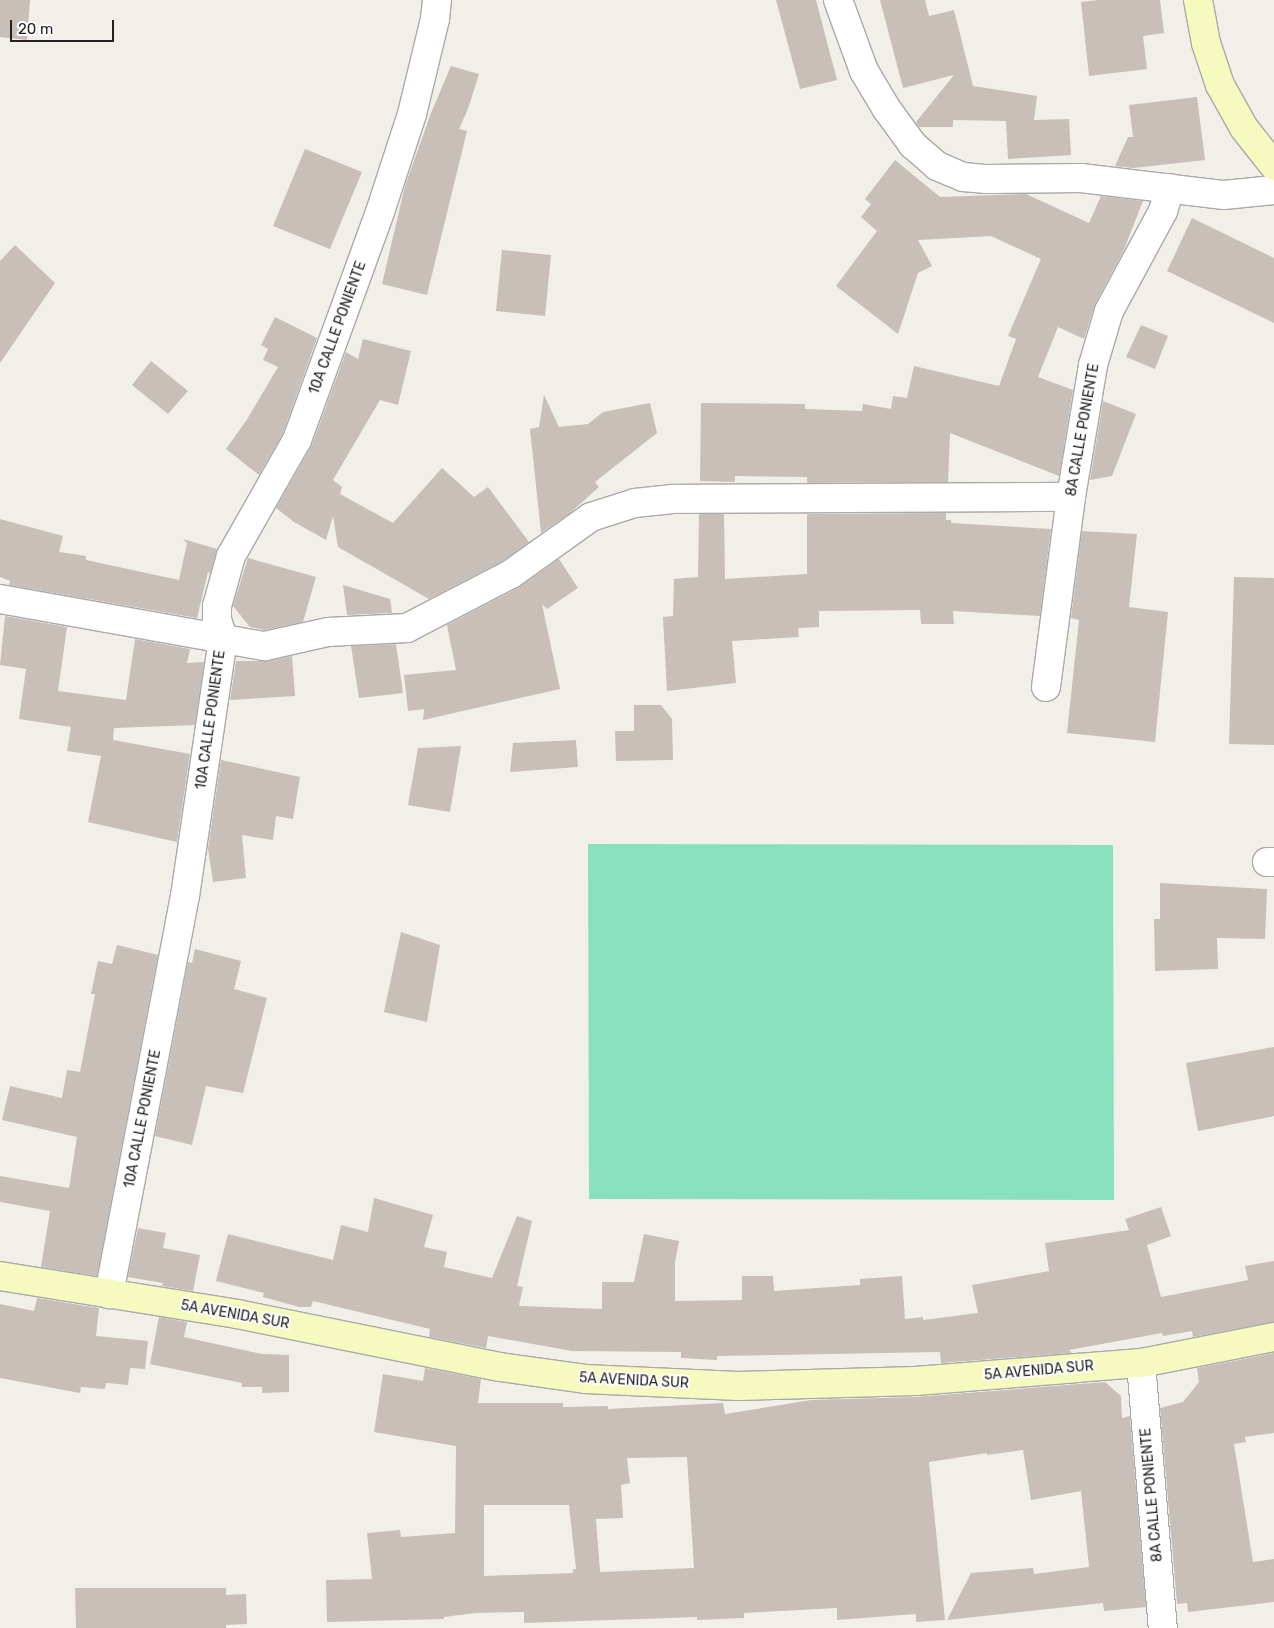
<!DOCTYPE html>
<html>
<head>
<meta charset="utf-8">
<style>
  body { margin:0 }
  #map { position:relative; width:1274px; height:1628px; overflow:hidden; background:#f2efe9; font-family:Rubik,sans-serif }
  div>[style] { position:absolute }
  [style*='--x'] { left:calc(var(--x)*1px); top:calc(var(--y)*1px); width:calc(var(--w)*1px); rotate:calc(var(--a)*1deg) }
  .pitch>* { inset:0; background:#88e0be }
  .building>* { inset:0; background:#c7bfb8 }
  .roads { filter:drop-shadow(1px 0 #a9a9a9) drop-shadow(-1px 0 #a9a9a9) drop-shadow(0 1px #a9a9a9) drop-shadow(0 -1px #a9a9a9) }
  .street>* { height:28px; margin:-14px; padding:0 14px; transform-origin:14px; border-radius:14px; background:#fff }
  .secondary>* { height:28px; margin:-14px; padding:0 14px; transform-origin:14px; border-radius:14px; background:#f7fabf }
  span { translate:-50% -50%; white-space:nowrap; text-align:center; line-height:1.15; -webkit-text-stroke:4px #fff; paint-order:stroke }
  .street-label { font-size:14px; color:#222 }
  .scale { position:absolute; left:10px; top:20px; width:104px; height:22px; box-sizing:border-box; border:2px solid #222; border-top:0; padding-left:6px; font-size:15px; line-height:18px; white-space:nowrap; color:#222; -webkit-text-stroke:4px #fff; paint-order:stroke }
</style>
</head>
<body>
<div id="map">
  <div class="pitch">
    <div style="clip-path:polygon(588px 844px,1113px 845px,1114px 1200px,589px 1199px)"></div>
  </div>
  <div class="building">
    <div style="clip-path:polygon(0 0,30px 0,27px 40px,0 37px)"></div>
    <div style="clip-path:polygon(776px 0,816px 0,837px 80px,800px 89px)"></div>
    <div style="clip-path:polygon(880px 0,925px 0,929px 16px,954px 10px,973px 86px,1037px 96px,1034px 120px,1069px 119px,1071px 155px,1008px 159px,1006px 121px,953px 120px,953px 127px,919px 127px,916px 122px,954px 75px,903px 88px)"></div>
    <div style="clip-path:polygon(1099px 0,1160px 0,1164px 33px,1143px 36px,1147px 69px,1089px 76px,1081px 2px)"></div>
    <div style="clip-path:polygon(451px 66px,479px 74px,468px 109px,459px 129px,467px 131px,427px 295px,382px 284px,405px 186px,431px 113px)"></div>
    <div style="clip-path:polygon(1197px 97px,1205px 160px,1133px 168px,1115px 166px,1128px 137px,1133px 137px,1129px 105px)"></div>
    <div style="clip-path:polygon(305px 149px,362px 172px,330px 249px,273px 226px)"></div>
    <div style="clip-path:polygon(895px 160px,940px 197px,1026px 194px,1089px 223px,1101px 196px,1143px 201px,1124px 250px,1095px 304px,1084px 339px,1058px 327px,1038px 377px,1073px 390px,1059px 476px,950px 433px,948px 482px,807px 483px,807px 477px,735px 476px,735px 482px,700px 481px,701px 403px,805px 404px,805px 409px,862px 411px,863px 404px,891px 409px,893px 396px,907px 398px,914px 366px,999px 386px,1016px 339px,1008px 336px,1041px 259px,991px 236px,918px 240px,932px 266px,918px 273px,898px 334px,836px 286px,877px 231px,861px 217px,871px 204px,865px 199px)"></div>
    <div style="clip-path:polygon(1192px 218px,1274px 258px,1274px 323px,1167px 271px)"></div>
    <div style="clip-path:polygon(15px 245px,55px 283px,0 363px,0 261px)"></div>
    <div style="clip-path:polygon(502px 250px,551px 255px,545px 316px,496px 311px)"></div>
    <div style="clip-path:polygon(275px 317px,317px 338px,283px 433px,259px 475px,226px 449px,246px 421px,278px 367px,263px 360px,268px 349px,261px 345px)"></div>
    <div style="clip-path:polygon(1141px 325px,1168px 336px,1155px 369px,1126px 357px)"></div>
    <div style="clip-path:polygon(363px 339px,411px 351px,398px 405px,380px 400px,333px 480px,342px 487px,340px 494px,393px 523px,442px 468px,474px 497px,488px 487px,529px 542px,503px 561px,429px 599px,338px 547px,333px 516px,326px 540px,294px 522px,276px 508px,312px 445px,346px 352px,358px 359px)"></div>
    <div style="clip-path:polygon(151px 361px,188px 391px,168px 414px,132px 385px)"></div>
    <div style="clip-path:polygon(544px 395px,559px 427px,588px 424px,603px 412px,650px 403px,657px 433px,595px 482px,599px 487px,569px 514px,541px 533px,530px 429px,539px 427px)"></div>
    <div style="clip-path:polygon(1103px 401px,1136px 414px,1112px 476px,1090px 480px)"></div>
    <div style="clip-path:polygon(946px 513px,946px 520px,951px 520px,951px 523px,1051px 529px,1040px 616px,953px 611px,954px 624px,921px 624px,920px 610px,819px 611px,819px 627px,798px 628px,799px 637px,732px 641px,736px 683px,667px 691px,663px 617px,673px 616px,674px 579px,698px 577px,699px 514px,724px 514px,725px 579px,807px 574px,807px 514px)"></div>
    <div style="clip-path:polygon(0 519px,63px 536px,59px 552px,86px 556px,86px 560px,179px 580px,187px 543px,183px 539px,217px 549px,210px 574px,208px 572px,197px 618px,9px 585px,10px 581px,0 577px)"></div>
    <div style="clip-path:polygon(1082px 531px,1137px 534px,1129px 607px,1168px 612px,1155px 742px,1067px 733px,1079px 620px,1071px 618px)"></div>
    <div style="clip-path:polygon(248px 558px,316px 577px,303px 622px,265px 630px,250px 627px,233px 606px)"></div>
    <div style="clip-path:polygon(559px 559px,578px 588px,547px 609px,542px 604px,560px 689px,423px 720px,424px 709px,408px 711px,404px 675px,456px 670px,447px 625px,518px 588px)"></div>
    <div style="clip-path:polygon(1234px 577px,1274px 578px,1274px 745px,1229px 744px)"></div>
    <div style="clip-path:polygon(343px 585px,390px 599px,392px 613px,347px 615px)"></div>
    <div style="clip-path:polygon(5px 616px,67px 627px,58px 691px,126px 700px,135px 639px,190px 649px,187px 663px,204px 662px,195px 725px,114px 728px,113px 740px,190px 754px,177px 842px,88px 822px,101px 756px,67px 751px,71px 727px,19px 719px,26px 669px,0 665px)"></div>
    <div style="clip-path:polygon(396px 644px,403px 693px,359px 698px,351px 646px)"></div>
    <div style="clip-path:polygon(292px 656px,295px 696px,230px 700px,236px 661px,268px 661px)"></div>
    <div style="clip-path:polygon(634px 705px,661px 705px,672px 719px,673px 760px,616px 761px,615px 731px,634px 731px)"></div>
    <div style="clip-path:polygon(576px 740px,578px 767px,510px 772px,513px 743px)"></div>
    <div style="clip-path:polygon(461px 746px,450px 812px,408px 805px,418px 748px)"></div>
    <div style="clip-path:polygon(221px 760px,300px 777px,293px 819px,276px 816px,273px 840px,242px 835px,246px 878px,213px 882px,208px 849px)"></div>
    <div style="clip-path:polygon(1160px 883px,1267px 889px,1265px 939px,1217px 938px,1218px 969px,1155px 971px,1154px 919px,1160px 919px)"></div>
    <div style="clip-path:polygon(401px 932px,440px 945px,427px 1022px,384px 1012px)"></div>
    <div style="clip-path:polygon(117px 945px,158px 955px,97px 1276px,41px 1267px,50px 1211px,0 1202px,0 1176px,69px 1188px,77px 1137px,2px 1120px,10px 1086px,62px 1098px,67px 1070px,80px 1072px,95px 994px,91px 994px,98px 961px,112px 964px)"></div>
    <div style="clip-path:polygon(195px 949px,241px 961px,234px 989px,267px 998px,243px 1093px,206px 1086px,192px 1145px,155px 1136px,188px 962px,192px 963px)"></div>
    <div style="clip-path:polygon(1274px 1047px,1274px 1116px,1198px 1131px,1186px 1063px)"></div>
    <div style="clip-path:polygon(374px 1198px,433px 1215px,424px 1247px,447px 1252px,444px 1267px,492px 1278px,517px 1216px,532px 1221px,517px 1286px,523px 1287px,519px 1306px,602px 1309px,602px 1282px,634px 1282px,644px 1234px,679px 1241px,675px 1262px,675px 1301px,742px 1300px,742px 1276px,773px 1276px,774px 1291px,860px 1285px,860px 1279px,902px 1276px,905px 1319px,923px 1317px,923px 1320px,978px 1313px,972px 1285px,1049px 1271px,1045px 1243px,1129px 1230px,1125px 1219px,1161px 1207px,1171px 1236px,1147px 1245px,1161px 1297px,1248px 1280px,1245px 1266px,1274px 1261px,1274px 1322px,1193px 1337px,1192px 1331px,1163px 1336px,1162px 1333px,1069px 1350px,1072px 1353px,941px 1363px,940px 1352px,717px 1356px,717px 1360px,681px 1358px,681px 1352px,572px 1351px,488px 1336px,486px 1348px,429px 1337px,430px 1329px,313px 1301px,311px 1307px,299px 1307px,263px 1297px,264px 1293px,216px 1281px,228px 1234px,333px 1260px,341px 1225px,368px 1232px)"></div>
    <div style="clip-path:polygon(138px 1228px,166px 1233px,163px 1248px,200px 1255px,193px 1291px,162px 1286px,163px 1283px,128px 1277px)"></div>
    <div style="clip-path:polygon(37px 1298px,99px 1308px,96px 1336px,148px 1341px,145px 1369px,130px 1368px,128px 1385px,106px 1383px,105px 1389px,81px 1387px,80px 1393px,0 1378px,0 1304px,34px 1311px)"></div>
    <div style="clip-path:polygon(159px 1317px,187px 1322px,184px 1337px,262px 1354px,289px 1355px,289px 1392px,262px 1393px,262px 1387px,242px 1387px,242px 1383px,150px 1364px)"></div>
    <div style="clip-path:polygon(1274px 1353px,1274px 1433px,1245px 1437px,1246px 1442px,1234px 1444px,1253px 1562px,1274px 1559px,1274px 1602px,1188px 1612px,1187px 1603px,1177px 1604px,1160px 1408px,1183px 1402px,1199px 1382px,1197px 1368px)"></div>
    <div style="clip-path:polygon(evenodd,425px 1368px,481px 1379px,478px 1403px,563px 1403px,563px 1407px,608px 1406px,608px 1409px,723px 1403px,725px 1414px,811px 1400px,916px 1397px,1105px 1382px,1121px 1396px,1122px 1418px,1130px 1416px,1146px 1607px,1104px 1611px,1103px 1603px,947px 1620px,971px 1573px,1033px 1568px,1034px 1574px,1089px 1567px,1081px 1491px,1031px 1500px,1023px 1450px,987px 1455px,987px 1453px,929px 1462px,945px 1620px,916px 1622px,916px 1614px,837px 1620px,837px 1608px,744px 1613px,744px 1618px,697px 1620px,697px 1617px,524px 1623px,524px 1612px,476px 1613px,444px 1617px,444px 1619px,327px 1622px,326px 1580px,372px 1579px,367px 1533px,400px 1530px,401px 1537px,455px 1533px,456px 1446px,374px 1432px,383px 1374px,423px 1381px,425px 1368px,687px 1457px,694px 1568px,600px 1572px,596px 1519px,623px 1518px,621px 1485px,630px 1483px,627px 1458px,687px 1457px,425px 1368px,484px 1505px,569px 1505px,576px 1569px,573px 1569px,573px 1573px,484px 1576px,484px 1505px)"></div>
    <div style="clip-path:polygon(75px 1588px,226px 1588px,226px 1595px,246px 1594px,247px 1624px,226px 1625px,226px 1628px,76px 1628px)"></div>
  </div>
  <div class="roads">
    <div class="street">
      <div style="--x:838;--y:0;--w:76;--a:69.9"></div>
      <div style="--x:864;--y:71;--w:43;--a:59.3"></div>
      <div style="--x:886;--y:108;--w:46;--a:53.9"></div>
      <div style="--x:913;--y:145;--w:32;--a:41"></div>
      <div style="--x:937;--y:166;--w:28;--a:23"></div>
      <div style="--x:963;--y:177;--w:24;--a:5"></div>
      <div style="--x:987;--y:179;--w:94;--a:-0.6"></div>
      <div style="--x:1081;--y:178;--w:144;--a:6.8"></div>
      <div style="--x:1224;--y:195;--w:50;--a:-5.7"></div>
      <div style="--x:0;--y:599;--w:269;--a:10.1"></div>
      <div style="--x:265;--y:646;--w:65;--a:-12.5"></div>
      <div style="--x:328;--y:632;--w:79;--a:-2.9"></div>
      <div style="--x:407;--y:628;--w:117;--a:-27.4"></div>
      <div style="--x:511;--y:574;--w:98;--a:-35.5"></div>
      <div style="--x:591;--y:517;--w:46;--a:-17.7"></div>
      <div style="--x:635;--y:503;--w:36;--a:-6"></div>
      <div style="--x:671;--y:499;--w:400;--a:-0.3"></div>
      <div style="--x:1046;--y:687;--w:192;--a:-82.5"></div>
      <div style="--x:1071;--y:497;--w:134;--a:-80.5"></div>
      <div style="--x:1093;--y:365;--w:56;--a:-73.5"></div>
      <div style="--x:1109;--y:311;--w:114;--a:-61.6"></div>
      <div style="--x:1163;--y:211;--w:24;--a:-73"></div>
      <div style="--x:1267;--y:862;--w:7;--a:0"></div>
      <div style="--x:109;--y:1294;--w:405;--a:-79.2"></div>
      <div style="--x:185;--y:896;--w:260;--a:-81.6"></div>
      <div style="--x:223;--y:639;--w:21;--a:-107"></div>
      <div style="--x:217;--y:619;--w:13;--a:-90"></div>
      <div style="--x:217;--y:606;--w:52;--a:-74.4"></div>
      <div style="--x:231;--y:556;--w:133;--a:-60.4"></div>
      <div style="--x:297;--y:440;--w:243;--a:-70"></div>
      <div style="--x:380;--y:212;--w:103;--a:-71.9"></div>
      <div style="--x:412;--y:114;--w:98;--a:-76.4"></div>
      <div style="--x:435;--y:19;--w:19;--a:-84"></div>
      <div style="--x:1141;--y:1363;--w:266;--a:85.3"></div>
    </div>
    <div class="secondary">
      <div style="--x:1198;--y:0;--w:44;--a:79.5"></div>
      <div style="--x:1206;--y:43;--w:44;--a:71.6"></div>
      <div style="--x:1220;--y:85;--w:49;--a:60.8"></div>
      <div style="--x:1244;--y:128;--w:48;--a:51.7"></div>
      <div style="--x:0;--y:1276;--w:240;--a:9.1"></div>
      <div style="--x:237;--y:1314;--w:268;--a:11.4"></div>
      <div style="--x:500;--y:1367;--w:86;--a:8"></div>
      <div style="--x:585;--y:1379;--w:153;--a:2.6"></div>
      <div style="--x:738;--y:1386;--w:178;--a:-1.6"></div>
      <div style="--x:916;--y:1381;--w:226;--a:-4.6"></div>
      <div style="--x:1141;--y:1363;--w:136;--a:-11.1"></div>
    </div>
  </div>
  <div class="street-label">
    <span style="left:338px;top:328px;rotate:-70deg">10A CALLE PONIENTE</span>
    <span style="left:1083px;top:430px;rotate:-80deg">8A CALLE PONIENTE</span>
    <span style="left:211px;top:720px;rotate:-82deg">10A CALLE PONIENTE</span>
    <span style="left:143px;top:1119px;rotate:-79deg">10A CALLE PONIENTE</span>
    <span style="left:235px;top:1315px;rotate:10deg">5A AVENIDA SUR</span>
    <span style="left:1039px;top:1371px;rotate:-5deg">5A AVENIDA SUR</span>
    <span style="left:634px;top:1381px;rotate:3deg">5A AVENIDA SUR</span>
    <span style="left:1152px;top:1495px;rotate:-95deg">8A CALLE PONIENTE</span>
  </div>
  <div class="scale">20 m</div>
</div>
</body>
</html>
